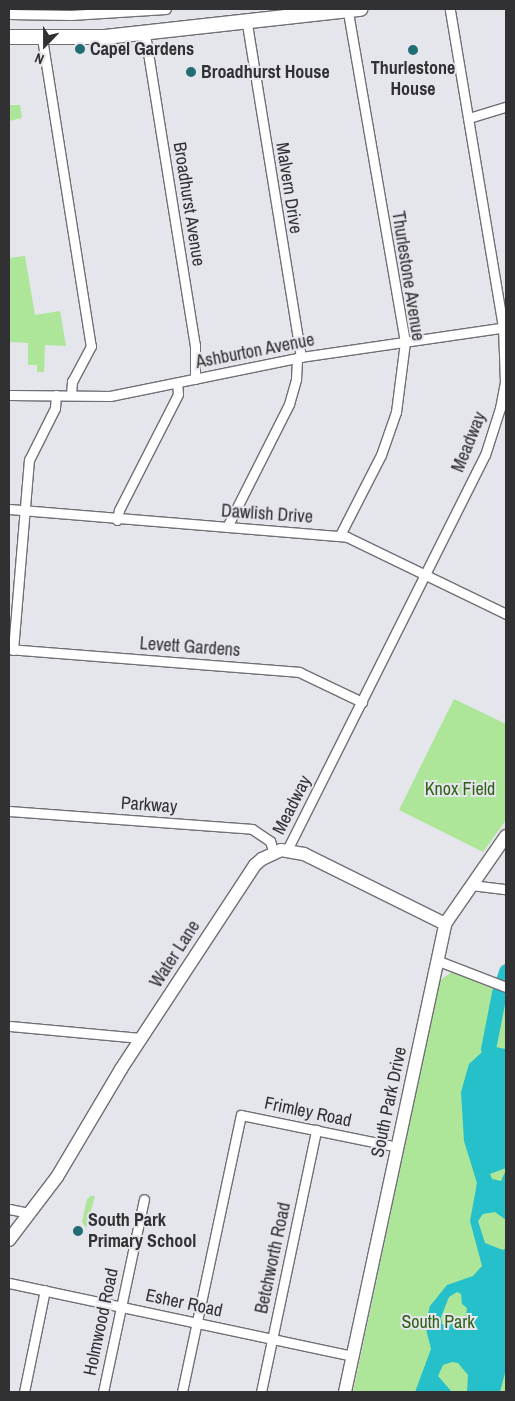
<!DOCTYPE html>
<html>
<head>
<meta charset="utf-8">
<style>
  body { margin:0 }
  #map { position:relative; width:515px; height:1401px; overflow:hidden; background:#e5e5ec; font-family:"Archivo Narrow",sans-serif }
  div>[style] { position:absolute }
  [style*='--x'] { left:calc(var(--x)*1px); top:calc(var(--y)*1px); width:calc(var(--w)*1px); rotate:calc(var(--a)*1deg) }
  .green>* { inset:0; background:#ade599 }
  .water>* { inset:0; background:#26c0ca }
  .river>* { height:15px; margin:-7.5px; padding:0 7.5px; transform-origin:7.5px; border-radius:7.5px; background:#26c0ca }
  .roads { filter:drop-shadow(1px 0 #706f76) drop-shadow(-1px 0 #706f76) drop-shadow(0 1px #706f76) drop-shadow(0 -1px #706f76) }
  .street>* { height:9px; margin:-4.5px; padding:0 4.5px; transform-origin:4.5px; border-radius:4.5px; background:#fff }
  .secondary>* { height:12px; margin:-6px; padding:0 6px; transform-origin:6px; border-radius:6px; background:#fff }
  .primary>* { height:14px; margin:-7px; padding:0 7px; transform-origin:7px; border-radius:7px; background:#fff }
  .dots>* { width:14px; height:14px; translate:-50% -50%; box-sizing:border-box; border:2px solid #e5e5ec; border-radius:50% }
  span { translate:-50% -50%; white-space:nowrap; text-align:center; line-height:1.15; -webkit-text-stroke:4px #e5e5ec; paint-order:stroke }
  .poi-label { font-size:18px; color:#313134; font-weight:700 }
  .left { translate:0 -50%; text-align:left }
  .street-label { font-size:18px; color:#313134 }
  .park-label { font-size:18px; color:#2e6115 }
  .frame { position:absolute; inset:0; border:10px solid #313134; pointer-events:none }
  .north { position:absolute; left:20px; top:20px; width:50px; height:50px; -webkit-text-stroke:4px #e5e5ec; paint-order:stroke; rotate:202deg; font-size:14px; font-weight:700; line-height:20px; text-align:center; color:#313134 }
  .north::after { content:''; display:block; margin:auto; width:18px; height:22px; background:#313134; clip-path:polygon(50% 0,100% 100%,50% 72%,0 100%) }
</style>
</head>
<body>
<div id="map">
  <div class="green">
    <div style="clip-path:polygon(9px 105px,20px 105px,22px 118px,9px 121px)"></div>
    <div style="clip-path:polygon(25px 256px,35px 315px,60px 311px,66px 346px,45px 345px,44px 372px,37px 372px,37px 365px,28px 365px,28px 343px,9px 342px,9px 258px)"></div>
    <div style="clip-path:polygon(454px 699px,506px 724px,506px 820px,483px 852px,399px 810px)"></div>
    <div style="clip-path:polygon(452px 972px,506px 994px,506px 1392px,353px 1392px,440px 980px)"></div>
    <div style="clip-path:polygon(91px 1196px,95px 1196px,86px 1228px,82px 1222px,87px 1199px)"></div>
  </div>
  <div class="water">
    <div style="clip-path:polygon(evenodd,495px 1047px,506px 1049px,506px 1168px,490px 1174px,492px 1179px,501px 1181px,506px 1170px,506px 1220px,495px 1212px,483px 1214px,478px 1221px,485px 1243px,503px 1250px,506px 1248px,506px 1369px,500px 1392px,467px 1392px,468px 1375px,458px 1363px,452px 1362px,443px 1365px,438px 1376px,452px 1392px,415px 1392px,431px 1349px,425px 1325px,430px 1306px,447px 1285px,473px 1276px,482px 1266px,470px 1221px,477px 1183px,464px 1141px,461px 1092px,469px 1064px,481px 1053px,495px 1047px,457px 1292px,461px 1294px,462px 1304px,467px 1308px,466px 1315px,462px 1320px,454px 1320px,449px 1327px,442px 1324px,441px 1317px,449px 1297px,457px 1292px)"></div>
  </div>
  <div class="river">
    <div style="--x:488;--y:1049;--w:57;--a:-78.9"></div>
    <div style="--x:499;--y:993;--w:23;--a:-72"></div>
  </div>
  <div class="roads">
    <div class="street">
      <div style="--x:9;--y:14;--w:62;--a:0.9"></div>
      <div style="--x:71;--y:15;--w:95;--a:-3.6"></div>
      <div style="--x:247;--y:24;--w:337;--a:80.8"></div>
      <div style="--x:145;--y:34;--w:315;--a:80.9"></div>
      <div style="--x:195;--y:345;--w:34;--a:90"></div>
      <div style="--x:42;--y:38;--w:312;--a:81"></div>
      <div style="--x:91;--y:346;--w:40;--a:118"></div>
      <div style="--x:72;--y:381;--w:14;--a:94"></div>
      <div style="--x:469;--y:118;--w:39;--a:-17"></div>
      <div style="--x:9;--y:395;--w:101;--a:0.6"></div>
      <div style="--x:110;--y:396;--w:195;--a:-11.5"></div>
      <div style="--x:301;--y:357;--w:207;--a:-8.3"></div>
      <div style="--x:9;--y:509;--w:339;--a:4.7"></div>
      <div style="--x:347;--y:537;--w:177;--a:25.8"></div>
      <div style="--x:117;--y:520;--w:10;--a:-79"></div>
      <div style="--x:119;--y:510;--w:130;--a:-63"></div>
      <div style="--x:178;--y:394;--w:11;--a:-95"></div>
      <div style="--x:227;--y:527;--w:138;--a:-63.2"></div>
      <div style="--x:289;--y:404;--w:26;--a:-74"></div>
      <div style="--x:296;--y:379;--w:21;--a:-87"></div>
      <div style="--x:340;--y:535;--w:90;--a:-62.9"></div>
      <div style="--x:381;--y:455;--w:46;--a:-70.8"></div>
      <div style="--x:396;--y:412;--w:71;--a:-82.7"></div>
      <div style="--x:405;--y:342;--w:336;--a:-99.8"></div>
      <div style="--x:9;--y:649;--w:291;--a:4.5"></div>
      <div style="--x:299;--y:672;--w:70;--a:25.5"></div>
      <div style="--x:13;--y:650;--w:191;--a:-85.2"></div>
      <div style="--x:29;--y:460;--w:58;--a:-63.4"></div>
      <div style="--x:55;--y:408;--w:13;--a:-86"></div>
      <div style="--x:9;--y:811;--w:244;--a:4.2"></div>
      <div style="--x:252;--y:829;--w:22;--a:34"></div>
      <div style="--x:270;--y:841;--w:13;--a:72"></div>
      <div style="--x:287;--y:850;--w:442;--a:-63.4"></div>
      <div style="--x:485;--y:455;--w:49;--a:-72.3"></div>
      <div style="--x:500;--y:408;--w:25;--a:-79"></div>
      <div style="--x:505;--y:383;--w:56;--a:-92"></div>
      <div style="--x:503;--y:327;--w:322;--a:-99.5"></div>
      <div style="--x:471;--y:885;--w:35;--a:7"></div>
      <div style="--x:436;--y:960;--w:75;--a:21.1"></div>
      <div style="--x:9;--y:1026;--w:133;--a:5.2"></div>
      <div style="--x:9;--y:1209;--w:20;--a:11"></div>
      <div style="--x:9;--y:1283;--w:352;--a:12"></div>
      <div style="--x:24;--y:1392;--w:104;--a:-78.4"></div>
      <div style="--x:103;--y:1392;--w:197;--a:-78"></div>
      <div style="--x:182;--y:1392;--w:283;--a:-78"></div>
      <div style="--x:241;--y:1115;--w:160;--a:11.5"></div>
      <div style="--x:261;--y:1392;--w:268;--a:-78.1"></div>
    </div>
    <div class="secondary">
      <div style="--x:9;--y:1240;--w:79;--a:-52.7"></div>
      <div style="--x:57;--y:1177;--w:126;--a:-59.3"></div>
      <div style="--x:121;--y:1069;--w:244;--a:-56.7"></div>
      <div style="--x:255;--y:865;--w:9;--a:-41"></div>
      <div style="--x:262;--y:859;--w:21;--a:-25"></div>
      <div style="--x:281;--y:850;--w:23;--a:10"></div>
      <div style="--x:304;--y:854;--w:157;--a:26.4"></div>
      <div style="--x:345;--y:1392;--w:479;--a:-77.9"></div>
      <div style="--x:445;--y:924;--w:107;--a:-55.3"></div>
    </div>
    <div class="primary">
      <div style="--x:9;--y:37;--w:96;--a:0"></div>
      <div style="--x:105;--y:37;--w:257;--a:-6.3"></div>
    </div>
  </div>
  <div class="dots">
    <div style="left:80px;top:49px;background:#216d73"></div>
    <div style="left:413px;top:50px;background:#216d73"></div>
    <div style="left:191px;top:72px;background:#216d73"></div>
    <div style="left:78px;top:1231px;background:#216d73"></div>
  </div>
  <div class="poi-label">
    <span class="left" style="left:90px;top:49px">Capel Gardens</span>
    <span style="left:413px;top:79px">Thurlestone<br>House</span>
    <span class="left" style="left:201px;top:72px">Broadhurst House</span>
    <span class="left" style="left:88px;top:1231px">South Park<br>Primary School</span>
  </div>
  <div class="street-label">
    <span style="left:289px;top:188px;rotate:81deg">Malvern Drive</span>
    <span style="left:189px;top:204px;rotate:81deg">Broadhurst Avenue</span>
    <span style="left:408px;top:276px;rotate:81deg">Thurlestone Avenue</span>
    <span style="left:255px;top:351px;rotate:-11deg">Ashburton Avenue</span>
    <span style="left:469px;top:442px;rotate:-68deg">Meadway</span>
    <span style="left:267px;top:514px;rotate:4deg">Dawlish Drive</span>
    <span style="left:190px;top:647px;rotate:4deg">Levett Gardens</span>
    <span style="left:149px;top:805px;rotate:4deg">Parkway</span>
    <span style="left:292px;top:805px;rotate:-63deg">Meadway</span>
    <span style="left:175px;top:954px;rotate:-57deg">Water Lane</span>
    <span style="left:389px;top:1102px;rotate:-78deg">South Park Drive</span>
    <span style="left:308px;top:1112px;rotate:12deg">Frimley Road</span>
    <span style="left:273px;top:1258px;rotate:-78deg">Betchworth Road</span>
    <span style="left:184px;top:1303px;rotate:12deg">Esher Road</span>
    <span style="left:101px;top:1322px;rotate:-78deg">Holmwood Road</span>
  </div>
  <div class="park-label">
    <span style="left:460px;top:789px">Knox Field</span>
    <span style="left:438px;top:1322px">South Park</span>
  </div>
  <div class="frame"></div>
  <div class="north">N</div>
</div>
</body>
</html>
